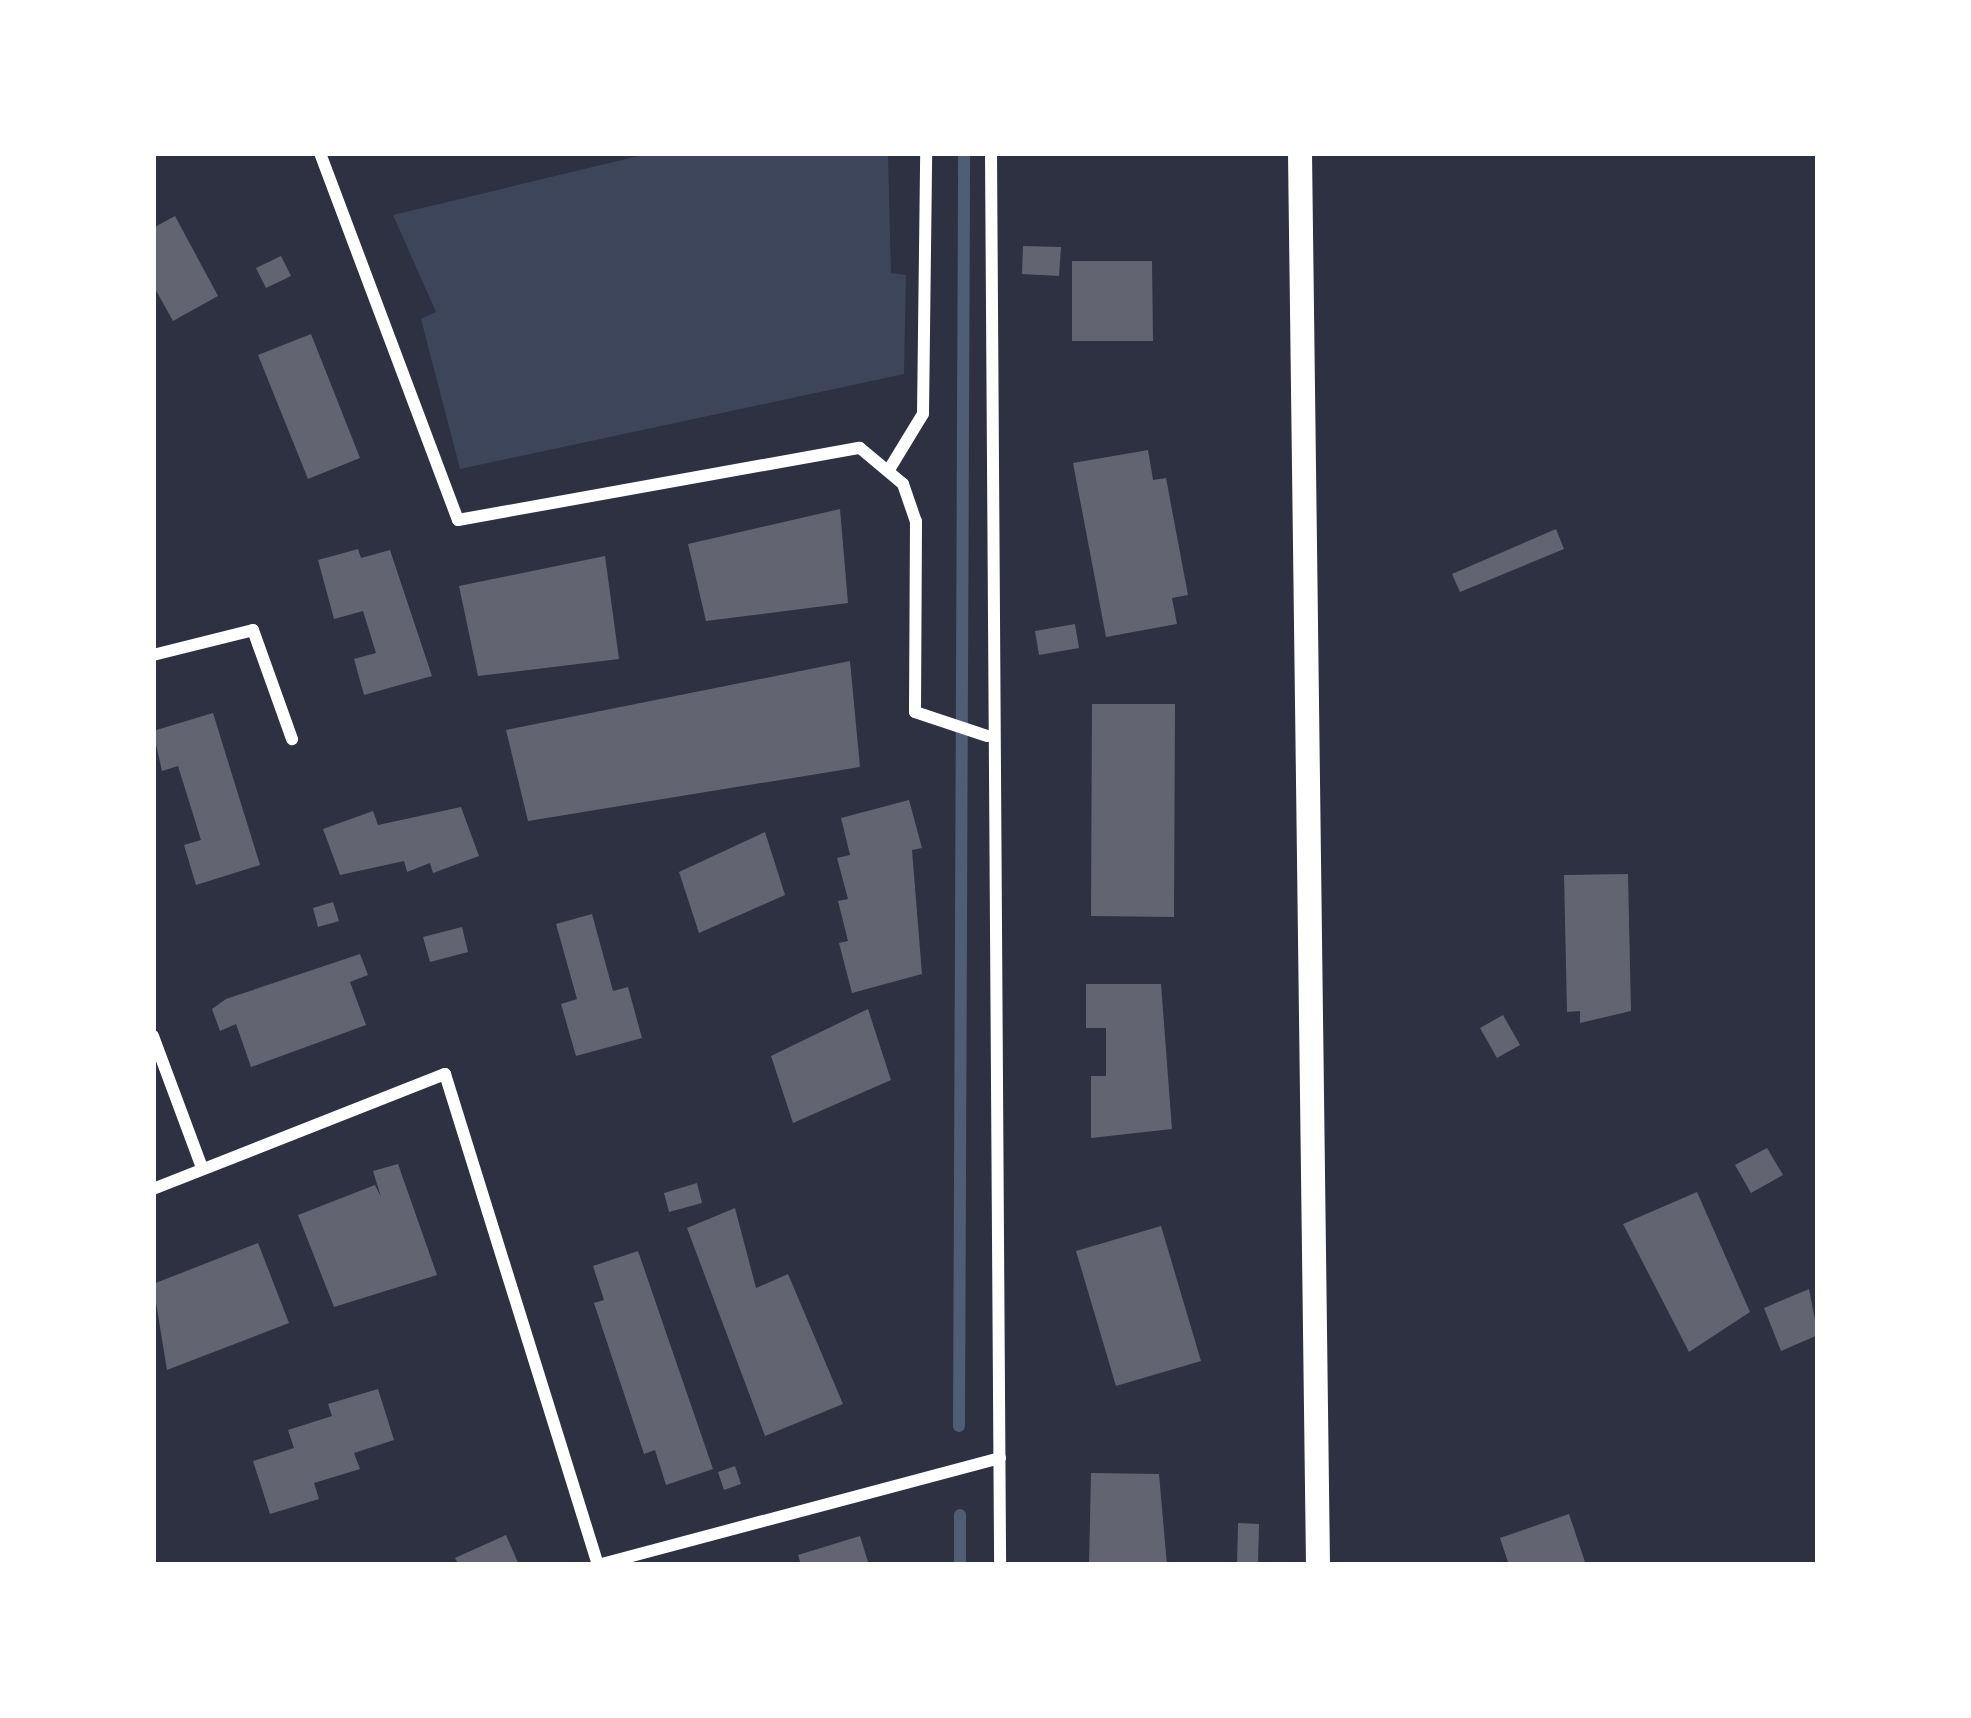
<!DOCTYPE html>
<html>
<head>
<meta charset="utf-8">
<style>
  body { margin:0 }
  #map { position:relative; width:1971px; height:1718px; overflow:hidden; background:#2d3142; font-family:"PT Sans Narrow",sans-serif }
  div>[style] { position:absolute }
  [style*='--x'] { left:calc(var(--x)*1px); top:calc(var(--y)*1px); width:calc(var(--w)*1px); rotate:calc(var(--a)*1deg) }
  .green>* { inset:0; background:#3c4559 }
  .stream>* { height:12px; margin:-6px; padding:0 6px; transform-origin:6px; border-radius:6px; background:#4f5d75 }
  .building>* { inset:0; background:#626471 }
  .minor>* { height:12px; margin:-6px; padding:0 6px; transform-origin:6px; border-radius:6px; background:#fff }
  .secondary>* { height:24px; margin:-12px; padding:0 12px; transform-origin:12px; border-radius:12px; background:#fff }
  span { translate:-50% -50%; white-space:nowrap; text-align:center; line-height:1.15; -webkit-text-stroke:10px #fff; paint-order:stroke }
  .frame { position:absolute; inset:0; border:156px solid #fff; pointer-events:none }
</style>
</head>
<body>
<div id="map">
  <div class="green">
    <div style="clip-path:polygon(651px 153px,888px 153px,891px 273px,906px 275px,904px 374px,460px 469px,421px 319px,436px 312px,393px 215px)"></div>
  </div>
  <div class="stream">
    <div style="--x:959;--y:1426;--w:1273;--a:-89.77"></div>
    <div style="--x:960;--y:1565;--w:50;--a:-90"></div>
  </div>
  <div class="building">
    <div style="clip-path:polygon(175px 216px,218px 296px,173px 321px,153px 285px,153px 228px)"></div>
    <div style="clip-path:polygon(1023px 246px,1061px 247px,1059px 276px,1022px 274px)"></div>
    <div style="clip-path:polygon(281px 256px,291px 276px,266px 288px,256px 268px)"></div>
    <div style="clip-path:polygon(1072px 261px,1152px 261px,1153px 341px,1072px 341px)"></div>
    <div style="clip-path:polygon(311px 334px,360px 458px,308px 479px,258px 355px)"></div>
    <div style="clip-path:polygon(1148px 450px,1153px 480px,1166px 478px,1188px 595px,1172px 598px,1177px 624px,1106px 637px,1073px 463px)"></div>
    <div style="clip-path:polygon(840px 509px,848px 603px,706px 621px,688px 544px)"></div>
    <div style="clip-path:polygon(1556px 529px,1564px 549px,1460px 592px,1452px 574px)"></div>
    <div style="clip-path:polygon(358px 549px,361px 558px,390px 550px,432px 676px,364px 695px,354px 659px,376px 653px,363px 611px,334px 619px,318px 560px)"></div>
    <div style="clip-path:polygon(605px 556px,619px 659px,478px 676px,459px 586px)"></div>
    <div style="clip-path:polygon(1075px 624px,1079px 648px,1039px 655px,1035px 631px)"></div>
    <div style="clip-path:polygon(850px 661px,860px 767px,528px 821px,506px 730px)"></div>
    <div style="clip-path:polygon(1092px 704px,1175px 704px,1174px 917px,1091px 916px)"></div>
    <div style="clip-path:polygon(213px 713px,260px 865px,196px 885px,184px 845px,201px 840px,178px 766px,162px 771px,153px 731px)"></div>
    <div style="clip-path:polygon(909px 800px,922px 848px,912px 850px,922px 974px,852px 993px,839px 943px,848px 941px,838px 901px,848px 899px,837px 858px,850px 855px,841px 818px)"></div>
    <div style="clip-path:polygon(461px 807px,479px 856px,433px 873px,430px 863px,407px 872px,404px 861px,340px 875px,323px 829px,373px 811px,378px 825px)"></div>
    <div style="clip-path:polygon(765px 832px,785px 895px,699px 933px,679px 872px)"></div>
    <div style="clip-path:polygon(1628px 874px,1631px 1011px,1580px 1023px,1580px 1011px,1567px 1012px,1564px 875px)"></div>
    <div style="clip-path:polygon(333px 902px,339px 921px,318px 927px,313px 908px)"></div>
    <div style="clip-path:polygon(592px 914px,613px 991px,628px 987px,642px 1038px,576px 1056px,561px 1004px,577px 999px,556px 924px)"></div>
    <div style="clip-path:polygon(462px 927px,468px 952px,430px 962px,423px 937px)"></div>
    <div style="clip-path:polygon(360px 954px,368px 975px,350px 982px,366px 1025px,251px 1067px,236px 1024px,220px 1031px,212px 1009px,226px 999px)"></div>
    <div style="clip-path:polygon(1086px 984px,1161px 984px,1172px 1129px,1091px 1138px,1091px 1076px,1106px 1076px,1106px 1028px,1086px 1028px)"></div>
    <div style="clip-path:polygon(868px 1009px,891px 1080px,793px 1123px,771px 1056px)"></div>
    <div style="clip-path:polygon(1503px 1015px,1520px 1045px,1497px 1058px,1480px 1028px)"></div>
    <div style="clip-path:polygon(1767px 1148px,1783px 1175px,1751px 1193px,1735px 1165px)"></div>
    <div style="clip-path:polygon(398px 1164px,437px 1275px,334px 1307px,298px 1215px,375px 1185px,381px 1197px,373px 1171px)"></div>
    <div style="clip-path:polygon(697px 1183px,702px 1203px,669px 1212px,664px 1193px)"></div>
    <div style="clip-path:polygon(1697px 1192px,1750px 1312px,1689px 1352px,1623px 1224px)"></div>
    <div style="clip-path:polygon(735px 1208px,756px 1288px,788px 1274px,843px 1404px,765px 1436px,687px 1228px)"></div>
    <div style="clip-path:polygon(1161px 1226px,1201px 1361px,1116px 1386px,1076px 1251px)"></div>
    <div style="clip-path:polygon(258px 1243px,289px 1323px,167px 1370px,153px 1284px)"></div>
    <div style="clip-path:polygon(638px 1251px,713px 1469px,666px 1485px,655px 1450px,644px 1454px,594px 1303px,604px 1300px,593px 1266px)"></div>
    <div style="clip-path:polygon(1809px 1289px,1818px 1335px,1781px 1351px,1764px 1308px)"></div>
    <div style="clip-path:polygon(378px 1389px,394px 1440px,354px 1453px,360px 1469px,314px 1483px,319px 1499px,270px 1514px,253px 1461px,294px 1448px,288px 1430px,332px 1416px,328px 1404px)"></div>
    <div style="clip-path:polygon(735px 1466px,741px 1484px,724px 1490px,718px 1472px)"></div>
    <div style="clip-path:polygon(1091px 1473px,1159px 1474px,1167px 1565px,1089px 1565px)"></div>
    <div style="clip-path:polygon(1569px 1514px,1586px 1565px,1509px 1565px,1500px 1538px)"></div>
    <div style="clip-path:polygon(1238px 1523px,1259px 1524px,1258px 1565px,1237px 1565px)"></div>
    <div style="clip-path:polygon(506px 1535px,519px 1565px,459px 1565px,455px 1558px)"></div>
    <div style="clip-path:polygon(860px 1536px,869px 1565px,801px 1565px,798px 1555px)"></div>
  </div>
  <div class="minor">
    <div style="--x:320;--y:153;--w:392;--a:69.4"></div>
    <div style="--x:458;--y:520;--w:408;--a:-10.2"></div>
    <div style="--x:860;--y:448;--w:56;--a:39.9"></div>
    <div style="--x:903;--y:484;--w:39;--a:71"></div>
    <div style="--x:916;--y:521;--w:191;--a:90.3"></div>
    <div style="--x:915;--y:712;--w:76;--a:18.4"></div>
    <div style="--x:991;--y:153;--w:1412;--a:89.63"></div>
    <div style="--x:890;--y:468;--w:63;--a:-58.6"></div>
    <div style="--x:923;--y:414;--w:261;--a:-89.3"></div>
    <div style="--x:153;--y:655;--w:103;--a:-14"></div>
    <div style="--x:253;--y:630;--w:116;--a:70.3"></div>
    <div style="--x:153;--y:1036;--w:141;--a:69.6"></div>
    <div style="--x:153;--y:1189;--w:314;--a:-21.5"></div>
    <div style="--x:445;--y:1074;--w:514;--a:72.69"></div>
    <div style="--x:598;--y:1565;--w:416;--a:-14.9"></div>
  </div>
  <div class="secondary">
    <div style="--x:1300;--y:153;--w:1412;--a:89.27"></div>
  </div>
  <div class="frame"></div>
</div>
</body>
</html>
